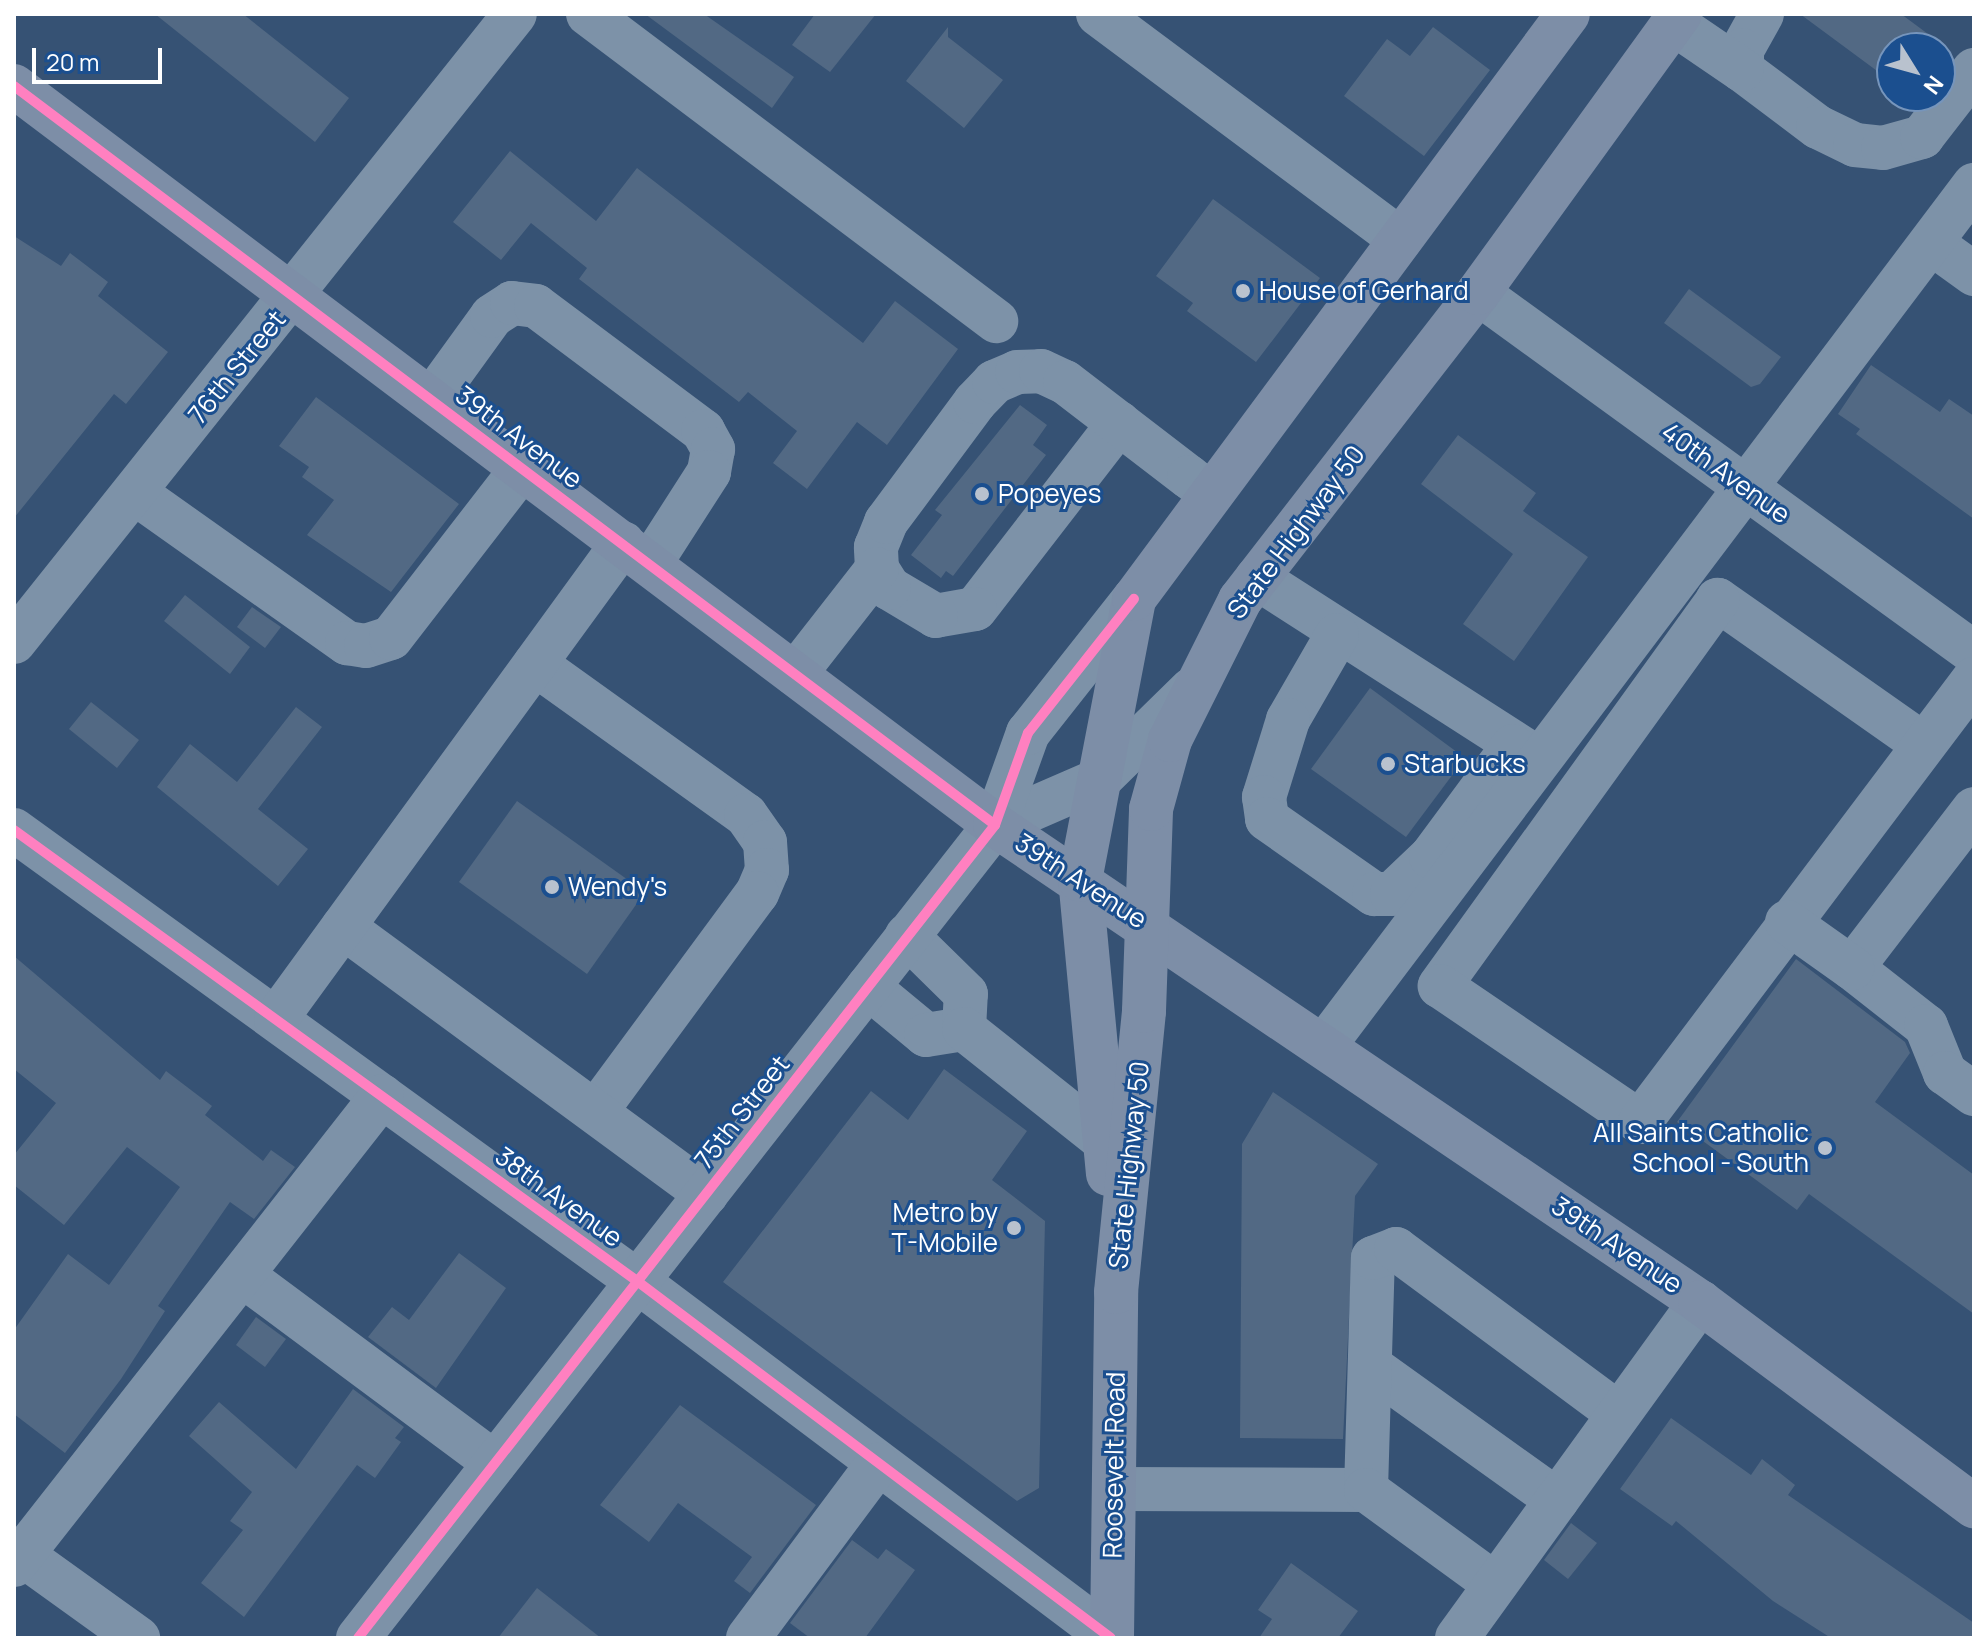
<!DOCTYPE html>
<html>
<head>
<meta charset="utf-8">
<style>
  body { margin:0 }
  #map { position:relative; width:1988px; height:1652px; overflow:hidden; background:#365274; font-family:Manrope,sans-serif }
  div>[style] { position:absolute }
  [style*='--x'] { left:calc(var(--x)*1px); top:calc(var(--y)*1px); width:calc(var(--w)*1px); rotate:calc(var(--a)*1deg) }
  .building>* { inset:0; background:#526984 }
  .minor>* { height:44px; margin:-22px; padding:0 22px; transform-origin:22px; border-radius:22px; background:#7d92a8 }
  .major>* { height:44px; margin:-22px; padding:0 22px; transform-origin:22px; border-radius:22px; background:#7d8ea7 }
  .cycleway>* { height:10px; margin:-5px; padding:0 5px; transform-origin:5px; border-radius:5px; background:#ff80c0 }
  .dots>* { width:22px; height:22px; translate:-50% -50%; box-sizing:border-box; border:4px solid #1b4f8f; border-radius:50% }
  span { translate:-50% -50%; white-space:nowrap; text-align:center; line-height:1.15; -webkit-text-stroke:6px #1b4f8f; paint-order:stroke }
  .poi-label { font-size:26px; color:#fff }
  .left { translate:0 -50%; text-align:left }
  .right { translate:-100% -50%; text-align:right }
  .street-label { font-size:26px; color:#fff }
  .frame { position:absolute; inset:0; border:16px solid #fff; pointer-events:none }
  .north { position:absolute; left:1876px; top:32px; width:80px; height:80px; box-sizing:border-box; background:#1b4f8f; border:2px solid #7695bc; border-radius:50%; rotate:127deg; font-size:22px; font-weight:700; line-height:32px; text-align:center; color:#fff }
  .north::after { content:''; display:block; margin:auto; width:28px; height:36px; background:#b9c2ce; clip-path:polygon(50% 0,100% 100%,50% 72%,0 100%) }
  .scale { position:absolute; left:32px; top:48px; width:130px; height:36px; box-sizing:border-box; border:4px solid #fff; border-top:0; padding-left:10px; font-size:24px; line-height:28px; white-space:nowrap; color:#fff; -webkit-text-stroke:6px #1b4f8f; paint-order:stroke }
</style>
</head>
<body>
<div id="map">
  <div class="building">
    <div style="clip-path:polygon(155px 14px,243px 14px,349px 98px,315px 142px)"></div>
    <div style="clip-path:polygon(645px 14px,704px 14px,794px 77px,772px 108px)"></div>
    <div style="clip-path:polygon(815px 14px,876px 14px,830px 72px,792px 45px)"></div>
    <div style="clip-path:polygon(1800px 14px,1901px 14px,1947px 48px,1892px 48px,1892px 82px)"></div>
    <div style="clip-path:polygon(948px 27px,948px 37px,1003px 80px,964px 128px,906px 81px)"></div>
    <div style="clip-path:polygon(1433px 27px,1490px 70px,1424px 156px,1344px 96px,1387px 39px,1410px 56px)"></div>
    <div style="clip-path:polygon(510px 151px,596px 221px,637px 168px,863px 343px,895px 301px,958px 349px,887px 445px,857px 422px,807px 489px,773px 463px,797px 431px,748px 392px,739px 402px,579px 279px,587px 268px,531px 223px,501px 260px,453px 222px)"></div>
    <div style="clip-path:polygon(1213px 199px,1320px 278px,1256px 362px,1187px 311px,1193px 303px,1156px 276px)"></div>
    <div style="clip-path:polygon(14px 236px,61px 266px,70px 253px,108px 282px,98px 296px,168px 352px,126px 404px,114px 394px,14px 518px)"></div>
    <div style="clip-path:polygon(1689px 289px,1781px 357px,1760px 384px,1751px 387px,1664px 323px)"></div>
    <div style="clip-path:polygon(1871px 365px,1940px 412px,1949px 399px,1974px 416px,1974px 519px,1856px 434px,1860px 429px,1838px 414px)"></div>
    <div style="clip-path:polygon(316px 397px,459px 504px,391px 592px,307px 535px,334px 500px,302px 477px,309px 467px,279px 446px)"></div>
    <div style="clip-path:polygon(1020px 405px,1047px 425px,1033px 445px,1046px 455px,953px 576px,946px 571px,941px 578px,911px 555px,942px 515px,935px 510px)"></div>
    <div style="clip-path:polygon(1458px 435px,1536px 493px,1523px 511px,1588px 557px,1514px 661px,1463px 624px,1513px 554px,1421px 484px)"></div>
    <div style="clip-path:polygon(185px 595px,250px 647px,230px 674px,164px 621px)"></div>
    <div style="clip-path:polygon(252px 607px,281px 627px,265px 648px,237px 627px)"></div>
    <div style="clip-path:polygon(1370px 688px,1465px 758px,1406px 837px,1311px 769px)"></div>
    <div style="clip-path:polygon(91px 702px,139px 740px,117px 768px,69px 729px)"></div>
    <div style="clip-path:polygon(296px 707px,322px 727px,258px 809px,308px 849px,278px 886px,157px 787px,190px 744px,237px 782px)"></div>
    <div style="clip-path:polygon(517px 801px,645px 892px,587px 974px,459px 882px)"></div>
    <div style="clip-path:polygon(14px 956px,160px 1080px,166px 1071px,212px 1106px,205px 1115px,263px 1161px,271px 1150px,295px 1167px,254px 1219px,230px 1202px,158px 1306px,165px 1311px,121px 1379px,65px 1453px,14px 1414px,14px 1330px,68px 1254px,109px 1285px,180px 1187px,127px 1147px,64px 1225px,14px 1185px,14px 1155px,56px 1103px,14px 1069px)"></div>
    <div style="clip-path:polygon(1796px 959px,1905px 1042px,1910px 1053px,1875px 1102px,1974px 1175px,1974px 1314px,1809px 1194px,1797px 1210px,1677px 1122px)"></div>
    <div style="clip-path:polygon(944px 1069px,1027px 1131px,992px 1180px,1045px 1221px,1039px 1488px,1017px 1501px,723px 1282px,871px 1091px,908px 1120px)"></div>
    <div style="clip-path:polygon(1273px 1092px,1378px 1164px,1355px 1196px,1343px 1439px,1240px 1438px,1242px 1144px)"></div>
    <div style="clip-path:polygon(459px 1253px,506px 1288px,436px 1388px,368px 1337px,392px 1307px,409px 1320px)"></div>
    <div style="clip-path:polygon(256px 1317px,286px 1339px,265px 1367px,236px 1345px)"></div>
    <div style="clip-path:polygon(353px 1389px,404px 1427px,395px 1438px,401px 1442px,375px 1478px,357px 1465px,244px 1617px,201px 1583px,243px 1530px,230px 1521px,252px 1492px,189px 1436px,219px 1402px,296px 1469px)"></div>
    <div style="clip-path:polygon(680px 1405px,816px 1505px,750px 1593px,734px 1581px,752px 1557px,678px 1503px,649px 1542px,600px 1505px)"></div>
    <div style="clip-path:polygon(1671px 1418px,1751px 1475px,1762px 1459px,1795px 1485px,1788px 1495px,1974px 1623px,1974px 1638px,1831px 1638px,1773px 1601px,1676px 1521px,1672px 1526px,1620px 1489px)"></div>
    <div style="clip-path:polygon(1571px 1523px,1597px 1543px,1568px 1579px,1544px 1560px)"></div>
    <div style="clip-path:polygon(852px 1540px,878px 1559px,886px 1549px,915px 1570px,865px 1638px,810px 1638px,790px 1623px)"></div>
    <div style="clip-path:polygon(1291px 1563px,1358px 1611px,1338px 1638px,1259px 1638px,1272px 1619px,1258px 1610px)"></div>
    <div style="clip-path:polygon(537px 1588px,601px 1638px,498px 1638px)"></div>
  </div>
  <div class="minor">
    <div style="--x:588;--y:14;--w:511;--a:36.96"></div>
    <div style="--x:1098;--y:14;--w:377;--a:36.7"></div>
    <div style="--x:1762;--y:14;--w:41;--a:119.1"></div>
    <div style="--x:1742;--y:50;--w:20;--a:90"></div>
    <div style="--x:1742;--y:70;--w:95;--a:36.9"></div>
    <div style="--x:1818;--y:127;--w:41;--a:25.9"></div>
    <div style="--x:1855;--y:145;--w:28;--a:6"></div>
    <div style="--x:1883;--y:148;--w:41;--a:-15.8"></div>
    <div style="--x:1922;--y:137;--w:85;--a:-52.2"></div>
    <div style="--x:1673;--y:23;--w:83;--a:34.3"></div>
    <div style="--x:1931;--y:243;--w:53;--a:35.8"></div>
    <div style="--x:1478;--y:293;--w:613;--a:35.97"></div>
    <div style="--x:432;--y:399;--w:102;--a:-54.1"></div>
    <div style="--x:492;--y:316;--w:24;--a:-33"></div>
    <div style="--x:512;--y:303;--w:24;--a:7"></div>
    <div style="--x:536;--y:306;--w:209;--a:36.8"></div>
    <div style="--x:703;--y:431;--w:21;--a:61"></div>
    <div style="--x:713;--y:449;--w:23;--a:100"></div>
    <div style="--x:709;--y:472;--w:109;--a:122.7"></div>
    <div style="--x:1119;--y:423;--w:235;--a:127.7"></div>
    <div style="--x:975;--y:609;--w:40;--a:170"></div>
    <div style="--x:936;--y:616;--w:55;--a:-149.2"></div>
    <div style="--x:889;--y:588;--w:22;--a:-122"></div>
    <div style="--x:877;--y:569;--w:22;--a:-93"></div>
    <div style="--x:876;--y:547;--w:27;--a:-68"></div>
    <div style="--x:886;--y:522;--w:149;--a:-53.4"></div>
    <div style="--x:975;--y:402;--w:28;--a:-46"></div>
    <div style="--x:994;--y:382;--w:25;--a:-23"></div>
    <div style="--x:1017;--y:372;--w:24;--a:-2"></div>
    <div style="--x:1041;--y:371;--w:26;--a:25"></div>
    <div style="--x:1065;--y:382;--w:156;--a:37.5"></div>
    <div style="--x:1189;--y:477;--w:28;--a:38"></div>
    <div style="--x:135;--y:493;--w:260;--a:35.3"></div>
    <div style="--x:347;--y:643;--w:19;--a:9"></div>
    <div style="--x:366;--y:646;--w:26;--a:-18"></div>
    <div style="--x:391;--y:638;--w:216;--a:-52.3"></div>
    <div style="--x:1257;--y:578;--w:335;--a:32.7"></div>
    <div style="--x:1337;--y:635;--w:98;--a:120"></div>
    <div style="--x:1288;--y:720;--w:81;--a:107.3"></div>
    <div style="--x:1264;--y:797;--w:22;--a:82"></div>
    <div style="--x:1267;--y:819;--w:131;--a:35"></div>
    <div style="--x:1374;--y:894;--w:18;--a:0"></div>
    <div style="--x:1392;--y:894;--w:54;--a:-43.5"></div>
    <div style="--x:1431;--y:857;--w:138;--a:-53.5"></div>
    <div style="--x:14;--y:642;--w:803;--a:-51.42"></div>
    <div style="--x:535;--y:664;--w:259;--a:35.6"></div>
    <div style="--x:746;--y:815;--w:33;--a:55"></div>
    <div style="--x:765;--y:842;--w:28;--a:86"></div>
    <div style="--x:767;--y:870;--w:25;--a:113"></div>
    <div style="--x:757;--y:893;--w:271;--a:126.4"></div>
    <div style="--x:795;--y:674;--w:133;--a:-52"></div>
    <div style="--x:1923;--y:744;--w:251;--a:-144.9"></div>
    <div style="--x:1718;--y:600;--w:476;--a:125.8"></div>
    <div style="--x:1440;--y:986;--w:242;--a:34.2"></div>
    <div style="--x:1640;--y:1122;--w:555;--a:-52.99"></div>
    <div style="--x:1974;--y:809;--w:200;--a:127.5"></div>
    <div style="--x:1852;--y:968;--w:94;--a:38.1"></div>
    <div style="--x:1926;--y:1026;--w:51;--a:68"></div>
    <div style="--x:1945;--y:1073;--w:36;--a:36"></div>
    <div style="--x:995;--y:825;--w:113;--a:-23.4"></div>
    <div style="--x:1099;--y:780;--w:129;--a:-44.4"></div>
    <div style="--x:14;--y:830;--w:769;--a:35.9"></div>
    <div style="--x:637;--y:1281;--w:593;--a:36.99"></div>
    <div style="--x:1787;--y:922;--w:80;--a:35.3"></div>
    <div style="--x:343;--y:927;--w:451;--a:36.3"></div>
    <div style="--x:868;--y:987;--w:75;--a:39.6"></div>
    <div style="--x:926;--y:1035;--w:38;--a:-9"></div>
    <div style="--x:964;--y:1029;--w:35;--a:-87"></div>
    <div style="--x:966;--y:994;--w:83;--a:-135.5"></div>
    <div style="--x:276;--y:1019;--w:589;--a:-53.91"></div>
    <div style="--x:964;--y:1029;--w:180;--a:38.5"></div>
    <div style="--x:1324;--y:1046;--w:1079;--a:-52.95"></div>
    <div style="--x:242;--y:1275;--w:315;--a:36.6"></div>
    <div style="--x:1370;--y:1366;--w:230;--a:35.6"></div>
    <div style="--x:1114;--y:1489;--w:252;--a:0.2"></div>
    <div style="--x:1366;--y:1490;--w:232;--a:-88.3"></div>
    <div style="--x:1373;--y:1258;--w:25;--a:-21"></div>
    <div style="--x:1396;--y:1249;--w:277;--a:36.5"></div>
    <div style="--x:1366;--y:1490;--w:160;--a:36.1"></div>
    <div style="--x:14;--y:1549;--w:153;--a:35.7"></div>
    <div style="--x:14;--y:1565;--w:596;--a:-51.88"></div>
    <div style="--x:358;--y:1638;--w:1033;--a:-51.92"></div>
    <div style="--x:995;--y:825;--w:98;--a:-70.3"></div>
    <div style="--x:1028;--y:733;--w:171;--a:-51.7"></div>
    <div style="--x:748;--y:1638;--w:216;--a:-53.3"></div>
    <div style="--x:1457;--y:1638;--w:415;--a:-54.1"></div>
  </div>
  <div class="major">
    <div style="--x:14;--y:86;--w:1228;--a:36.99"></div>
    <div style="--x:995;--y:825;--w:851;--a:34.08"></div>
    <div style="--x:1700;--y:1302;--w:342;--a:36.7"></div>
    <div style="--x:1108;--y:1174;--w:295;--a:-95.4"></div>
    <div style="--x:1080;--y:880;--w:286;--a:-79.1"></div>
    <div style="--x:1134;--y:599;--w:728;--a:-53.43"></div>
    <div style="--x:1112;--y:1638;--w:346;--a:-89.3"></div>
    <div style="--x:1116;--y:1292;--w:282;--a:-84.3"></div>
    <div style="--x:1144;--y:1011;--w:202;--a:-88"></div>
    <div style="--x:1151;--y:809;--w:72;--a:-74.6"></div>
    <div style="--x:1170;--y:740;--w:157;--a:-63.4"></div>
    <div style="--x:1240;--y:600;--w:388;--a:-52.2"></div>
    <div style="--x:1478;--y:293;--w:344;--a:-54.1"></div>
  </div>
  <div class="cycleway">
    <div style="--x:14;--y:86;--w:1228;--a:36.99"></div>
    <div style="--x:14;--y:830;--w:769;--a:35.9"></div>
    <div style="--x:637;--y:1281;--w:593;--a:36.99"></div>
    <div style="--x:358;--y:1638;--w:1033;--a:-51.92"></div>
    <div style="--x:995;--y:825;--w:98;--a:-70.3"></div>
    <div style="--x:1028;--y:733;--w:171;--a:-51.7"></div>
  </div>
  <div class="dots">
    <div style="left:1243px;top:291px;background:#b9c2ce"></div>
    <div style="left:982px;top:494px;background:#b9c2ce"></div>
    <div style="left:1388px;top:764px;background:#b9c2ce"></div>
    <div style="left:552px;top:887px;background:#b9c2ce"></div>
    <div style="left:1825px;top:1148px;background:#b9c2ce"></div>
    <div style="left:1014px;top:1228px;background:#b9c2ce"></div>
  </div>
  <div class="poi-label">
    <span class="left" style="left:1259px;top:291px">House of Gerhard</span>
    <span class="left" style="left:998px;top:494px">Popeyes</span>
    <span class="left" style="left:1404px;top:764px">Starbucks</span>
    <span class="left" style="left:568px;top:887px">Wendy's</span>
    <span class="right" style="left:1809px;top:1148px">All Saints Catholic<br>School - South</span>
    <span class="right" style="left:998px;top:1228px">Metro by<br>T-Mobile</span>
  </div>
  <div class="street-label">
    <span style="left:237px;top:367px;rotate:-51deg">76th Street</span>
    <span style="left:519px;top:437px;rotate:37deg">39th Avenue</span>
    <span style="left:1726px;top:473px;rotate:36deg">40th Avenue</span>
    <span style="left:1296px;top:532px;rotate:-53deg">State Highway 50</span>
    <span style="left:1081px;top:881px;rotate:33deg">39th Avenue</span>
    <span style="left:742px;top:1112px;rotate:-52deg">75th Street</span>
    <span style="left:1129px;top:1165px;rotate:-84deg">State Highway 50</span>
    <span style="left:559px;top:1197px;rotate:36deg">38th Avenue</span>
    <span style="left:1617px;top:1245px;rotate:34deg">39th Avenue</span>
    <span style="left:1114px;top:1465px;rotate:-89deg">Roosevelt Road</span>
  </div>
  <div class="frame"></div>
  <div class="north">N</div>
  <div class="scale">20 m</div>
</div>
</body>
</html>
